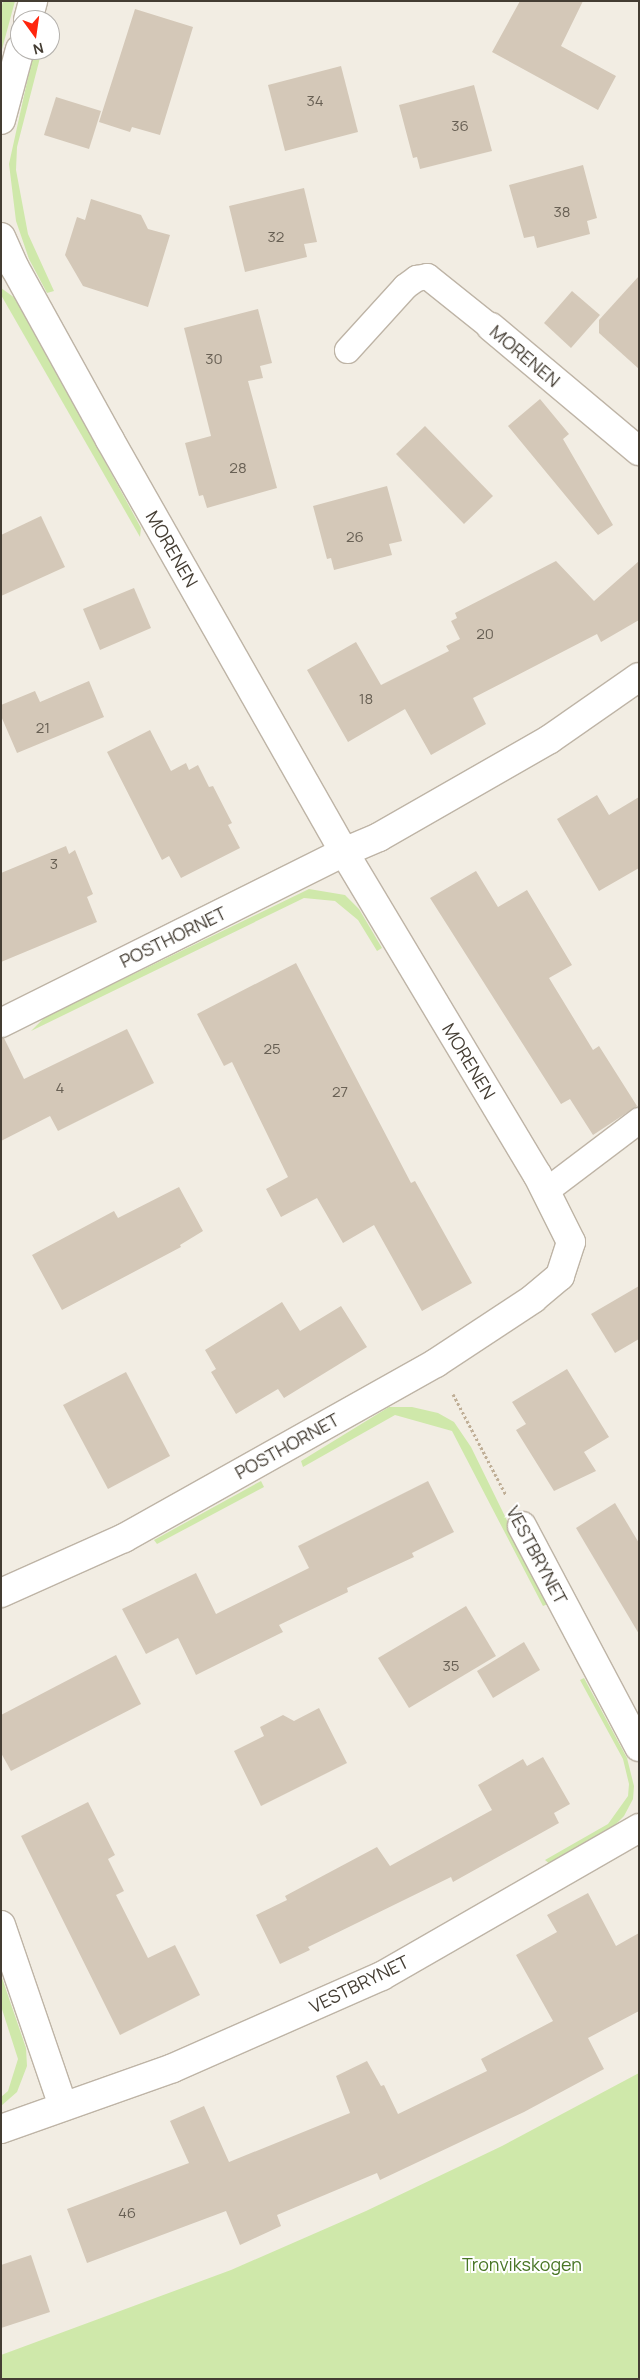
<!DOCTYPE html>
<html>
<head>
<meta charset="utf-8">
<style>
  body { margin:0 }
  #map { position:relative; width:640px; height:2380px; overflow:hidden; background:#f2ede3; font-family:Manrope,sans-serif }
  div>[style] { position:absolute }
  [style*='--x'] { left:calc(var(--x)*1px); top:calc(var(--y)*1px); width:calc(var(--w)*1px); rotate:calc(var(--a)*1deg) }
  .green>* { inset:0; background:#cfe8aa }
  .building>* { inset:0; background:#d4c8b8 }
  .path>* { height:3px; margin-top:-1.5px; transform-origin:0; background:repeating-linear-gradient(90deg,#c0af97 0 2.5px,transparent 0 5px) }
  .roads { filter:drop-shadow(1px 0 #beb4a6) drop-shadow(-1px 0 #beb4a6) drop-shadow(0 1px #beb4a6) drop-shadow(0 -1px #beb4a6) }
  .service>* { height:25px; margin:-12.5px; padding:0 12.5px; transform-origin:12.5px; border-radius:12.5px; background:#fff }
  .minor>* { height:28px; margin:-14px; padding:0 14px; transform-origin:14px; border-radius:14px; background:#fff }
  span { translate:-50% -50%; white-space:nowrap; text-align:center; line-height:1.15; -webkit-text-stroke:4px #fff; paint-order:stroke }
  .number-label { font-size:15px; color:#686054 }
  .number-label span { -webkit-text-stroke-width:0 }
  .street-label { font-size:18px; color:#443d33 }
  .park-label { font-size:18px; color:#497626 }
  .frame { position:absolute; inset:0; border:2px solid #443d33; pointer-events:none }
  .north { position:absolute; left:10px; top:10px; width:50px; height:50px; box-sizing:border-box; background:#fff; border:1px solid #b4b1ad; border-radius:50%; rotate:166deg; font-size:14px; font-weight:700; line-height:20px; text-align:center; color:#443d33 }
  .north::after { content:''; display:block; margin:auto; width:18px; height:22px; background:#ff250d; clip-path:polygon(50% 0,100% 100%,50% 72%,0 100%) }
</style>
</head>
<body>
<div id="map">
  <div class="green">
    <div style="clip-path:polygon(3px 1px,15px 1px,1px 53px,1px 10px)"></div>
    <div style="clip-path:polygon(34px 50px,42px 50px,17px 147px,16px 170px,28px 234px,54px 291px,47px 293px,29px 259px,16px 221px,9px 164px)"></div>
    <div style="clip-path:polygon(1px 288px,15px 298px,65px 388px,141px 528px,140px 537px,1px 295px)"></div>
    <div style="clip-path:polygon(309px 889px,345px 895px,359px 909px,382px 948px,377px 951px,358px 920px,335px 901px,304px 898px,31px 1031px,45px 1017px)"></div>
    <div style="clip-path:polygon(389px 1407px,412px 1407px,438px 1413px,454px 1422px,471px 1447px,548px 1604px,543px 1606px,452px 1431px,395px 1415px,303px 1467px,301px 1461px)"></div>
    <div style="clip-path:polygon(261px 1481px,264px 1487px,157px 1544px,154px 1540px)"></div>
    <div style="clip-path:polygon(584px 1678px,627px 1758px,634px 1786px,633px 1799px,624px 1816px,613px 1827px,551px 1865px,545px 1860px,608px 1824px,628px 1796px,629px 1784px,623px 1759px,580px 1680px)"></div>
    <div style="clip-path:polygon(1px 1975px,26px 2048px,27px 2066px,17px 2092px,1px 2106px,1px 2097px,8px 2091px,18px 2059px,1px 2006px)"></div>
    <div style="clip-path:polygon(639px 2073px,639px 2379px,1px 2379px,1px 2355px,231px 2270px,366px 2211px,502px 2146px)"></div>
  </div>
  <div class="building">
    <div style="clip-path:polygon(520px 1px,583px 1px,561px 46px,616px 76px,598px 110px,492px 52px)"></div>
    <div style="clip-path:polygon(135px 9px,193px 27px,160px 135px,132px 127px,130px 132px,99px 122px)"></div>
    <div style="clip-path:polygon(341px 66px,358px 132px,285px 151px,268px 85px)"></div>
    <div style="clip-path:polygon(474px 85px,492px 151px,420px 169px,417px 157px,413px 158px,399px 105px)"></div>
    <div style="clip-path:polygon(56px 97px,101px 111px,89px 149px,44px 135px)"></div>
    <div style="clip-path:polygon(583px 165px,597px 218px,587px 221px,590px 234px,537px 248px,534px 236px,524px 238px,509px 185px)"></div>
    <div style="clip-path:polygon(304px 188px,317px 242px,304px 244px,307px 257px,245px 272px,229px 206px)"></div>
    <div style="clip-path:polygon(91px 199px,141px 215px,148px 229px,170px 235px,148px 307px,83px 286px,65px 255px,77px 217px,85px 220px)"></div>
    <div style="clip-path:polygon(639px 276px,639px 369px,599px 333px,599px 320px)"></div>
    <div style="clip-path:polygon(572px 291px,600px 315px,571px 348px,544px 323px)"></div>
    <div style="clip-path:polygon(258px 309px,272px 363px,260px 366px,263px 378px,248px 381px,277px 488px,207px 508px,203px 495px,199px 496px,185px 443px,211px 436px,184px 328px)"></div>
    <div style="clip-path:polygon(540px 399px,569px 434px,563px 439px,613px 525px,598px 535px,508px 426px)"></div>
    <div style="clip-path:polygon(425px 426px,493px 496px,464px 524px,396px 454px)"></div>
    <div style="clip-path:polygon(387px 486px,402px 541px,389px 544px,392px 555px,334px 570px,331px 558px,327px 559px,313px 506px)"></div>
    <div style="clip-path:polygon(41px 516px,65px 567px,1px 596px,1px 535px)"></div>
    <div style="clip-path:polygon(556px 561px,594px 601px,639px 561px,639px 620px,601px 642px,597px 634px,473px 698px,486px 724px,431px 755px,405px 709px,348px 742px,307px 670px,356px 642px,381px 685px,449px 651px,446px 646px,460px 639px,451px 621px,457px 618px,455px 613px)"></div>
    <div style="clip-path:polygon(134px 588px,151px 628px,100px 650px,83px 609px)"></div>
    <div style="clip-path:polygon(89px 681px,104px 717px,17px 753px,1px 716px,1px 705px,35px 691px,40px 702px)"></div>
    <div style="clip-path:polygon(150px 730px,171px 771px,186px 763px,189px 770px,198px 765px,209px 787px,213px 786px,232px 823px,228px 825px,240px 848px,181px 878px,169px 856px,162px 860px,107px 752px)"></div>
    <div style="clip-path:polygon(597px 795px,609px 815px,639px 797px,639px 868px,599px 891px,557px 819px)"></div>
    <div style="clip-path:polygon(66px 846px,69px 854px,75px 850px,93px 894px,87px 897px,97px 922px,1px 962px,1px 873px)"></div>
    <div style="clip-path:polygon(476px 871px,498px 907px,527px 890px,572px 965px,549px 978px,593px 1050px,599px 1046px,637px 1106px,593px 1135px,570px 1099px,561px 1104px,430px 898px)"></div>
    <div style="clip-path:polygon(296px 963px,411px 1183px,415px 1181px,472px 1283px,422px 1311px,374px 1225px,343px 1243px,317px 1198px,281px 1217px,266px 1189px,288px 1177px,232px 1062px,224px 1066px,197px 1014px)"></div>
    <div style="clip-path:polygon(127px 1029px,154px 1083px,58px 1131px,50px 1116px,1px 1141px,1px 1038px,4px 1038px,24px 1079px)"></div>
    <div style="clip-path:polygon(179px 1187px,203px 1231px,180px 1245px,181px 1247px,62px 1310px,32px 1255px,114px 1211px,118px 1218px)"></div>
    <div style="clip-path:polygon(639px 1286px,639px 1339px,615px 1353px,591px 1314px)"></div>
    <div style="clip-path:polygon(282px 1302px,300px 1331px,341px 1306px,367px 1347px,284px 1398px,278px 1389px,236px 1414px,211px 1372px,216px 1369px,205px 1350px)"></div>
    <div style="clip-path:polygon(567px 1369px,609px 1437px,584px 1452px,596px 1471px,554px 1491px,516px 1430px,526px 1424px,512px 1402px)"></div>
    <div style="clip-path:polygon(126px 1372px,170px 1456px,108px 1489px,63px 1405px)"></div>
    <div style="clip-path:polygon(428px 1481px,454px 1532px,412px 1553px,414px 1557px,347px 1588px,348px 1592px,279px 1625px,283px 1632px,196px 1675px,178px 1638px,146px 1654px,122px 1609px,196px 1573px,216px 1614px,309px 1568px,298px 1546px)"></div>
    <div style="clip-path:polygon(615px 1503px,639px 1543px,639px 1634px,576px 1528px)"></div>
    <div style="clip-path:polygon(466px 1606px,496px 1656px,409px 1708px,378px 1658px)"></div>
    <div style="clip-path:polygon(524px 1642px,540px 1670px,493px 1698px,477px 1671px)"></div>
    <div style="clip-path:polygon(116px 1655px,141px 1704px,11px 1771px,1px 1753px,1px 1715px)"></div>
    <div style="clip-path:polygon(319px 1708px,347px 1763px,261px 1806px,234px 1751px,264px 1736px,260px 1727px,283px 1715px,294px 1721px)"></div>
    <div style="clip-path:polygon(543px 1757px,570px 1804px,554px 1813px,559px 1823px,453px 1882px,451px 1877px,308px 1947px,310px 1950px,280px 1964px,256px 1915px,287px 1900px,285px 1896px,377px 1847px,390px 1866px,492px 1810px,478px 1785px,523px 1759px,527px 1766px)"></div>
    <div style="clip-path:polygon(88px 1802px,115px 1855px,108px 1859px,124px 1891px,116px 1895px,148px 1958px,175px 1945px,200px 1995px,120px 2035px,21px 1836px)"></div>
    <div style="clip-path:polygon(588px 1893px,616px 1946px,639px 1933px,639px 2011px,588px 2038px,604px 2069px,524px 2112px,380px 2180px,377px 2173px,277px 2215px,281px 2226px,240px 2245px,226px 2211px,87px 2263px,67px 2209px,189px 2163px,170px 2121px,204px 2106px,229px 2162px,350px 2113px,336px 2076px,367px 2061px,381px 2086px,384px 2085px,398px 2114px,487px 2071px,481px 2059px,553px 2021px,516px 1955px,557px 1932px,547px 1915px)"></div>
    <div style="clip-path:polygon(31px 2255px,50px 2312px,1px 2328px,1px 2265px)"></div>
  </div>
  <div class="path">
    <div style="--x:453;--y:1394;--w:114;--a:62.3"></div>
  </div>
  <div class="roads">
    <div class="service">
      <div style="--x:347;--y:350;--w:86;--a:-47.8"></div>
      <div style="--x:405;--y:286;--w:14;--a:-36"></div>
      <div style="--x:416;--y:278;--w:11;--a:-10"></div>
      <div style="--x:427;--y:276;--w:82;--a:38.6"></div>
      <div style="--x:545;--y:1191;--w:118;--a:-37.1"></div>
    </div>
    <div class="minor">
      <div style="--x:28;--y:20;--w:20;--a:-75"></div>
      <div style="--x:1;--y:120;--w:73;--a:-75"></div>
      <div style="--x:1;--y:237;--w:34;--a:66"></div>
      <div style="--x:15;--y:268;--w:196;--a:61.1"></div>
      <div style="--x:110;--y:440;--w:474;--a:60.4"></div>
      <div style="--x:344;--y:852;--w:38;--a:-23"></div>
      <div style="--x:379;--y:837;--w:197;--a:-29.8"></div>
      <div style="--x:550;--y:739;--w:108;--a:-34.9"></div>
      <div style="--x:491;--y:327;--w:193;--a:40"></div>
      <div style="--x:1;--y:1023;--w:383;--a:-26.5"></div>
      <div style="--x:344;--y:852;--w:375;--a:59.1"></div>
      <div style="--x:537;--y:1174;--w:76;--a:63.4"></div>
      <div style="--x:571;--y:1242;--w:36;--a:108"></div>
      <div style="--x:560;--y:1276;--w:35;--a:140"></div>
      <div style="--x:533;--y:1299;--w:116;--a:146.6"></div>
      <div style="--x:436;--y:1363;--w:358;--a:150.7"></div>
      <div style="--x:124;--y:1538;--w:135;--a:155.9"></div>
      <div style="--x:522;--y:1526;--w:250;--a:62.1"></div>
      <div style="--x:1;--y:1925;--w:191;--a:71.1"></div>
      <div style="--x:1;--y:2129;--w:182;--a:-19.5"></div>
      <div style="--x:173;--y:2068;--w:228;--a:-23.8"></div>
      <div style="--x:382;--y:1976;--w:297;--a:-29.9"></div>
    </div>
  </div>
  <div class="number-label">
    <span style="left:315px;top:101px">34</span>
    <span style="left:460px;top:126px">36</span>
    <span style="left:562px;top:212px">38</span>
    <span style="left:276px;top:237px">32</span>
    <span style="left:214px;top:359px">30</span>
    <span style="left:238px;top:468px">28</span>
    <span style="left:355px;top:537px">26</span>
    <span style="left:485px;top:634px">20</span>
    <span style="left:366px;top:699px">18</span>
    <span style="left:43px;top:728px">21</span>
    <span style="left:54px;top:864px">3</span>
    <span style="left:272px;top:1049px">25</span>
    <span style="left:60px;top:1088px">4</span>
    <span style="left:340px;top:1092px">27</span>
    <span style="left:451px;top:1666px">35</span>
    <span style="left:127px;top:2213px">46</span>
  </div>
  <div class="street-label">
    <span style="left:525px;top:356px;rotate:40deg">MORENEN</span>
    <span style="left:172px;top:549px;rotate:60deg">MORENEN</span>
    <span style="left:173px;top:937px;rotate:-26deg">POSTHORNET</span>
    <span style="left:469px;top:1061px;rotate:59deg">MORENEN</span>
    <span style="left:287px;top:1446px;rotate:-29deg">POSTHORNET</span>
    <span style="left:537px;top:1555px;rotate:62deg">VESTBRYNET</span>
    <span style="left:359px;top:1984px;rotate:-26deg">VESTBRYNET</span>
  </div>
  <div class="park-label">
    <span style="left:522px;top:2264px">Tronvikskogen</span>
  </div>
  <div class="frame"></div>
  <div class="north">N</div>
</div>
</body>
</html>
